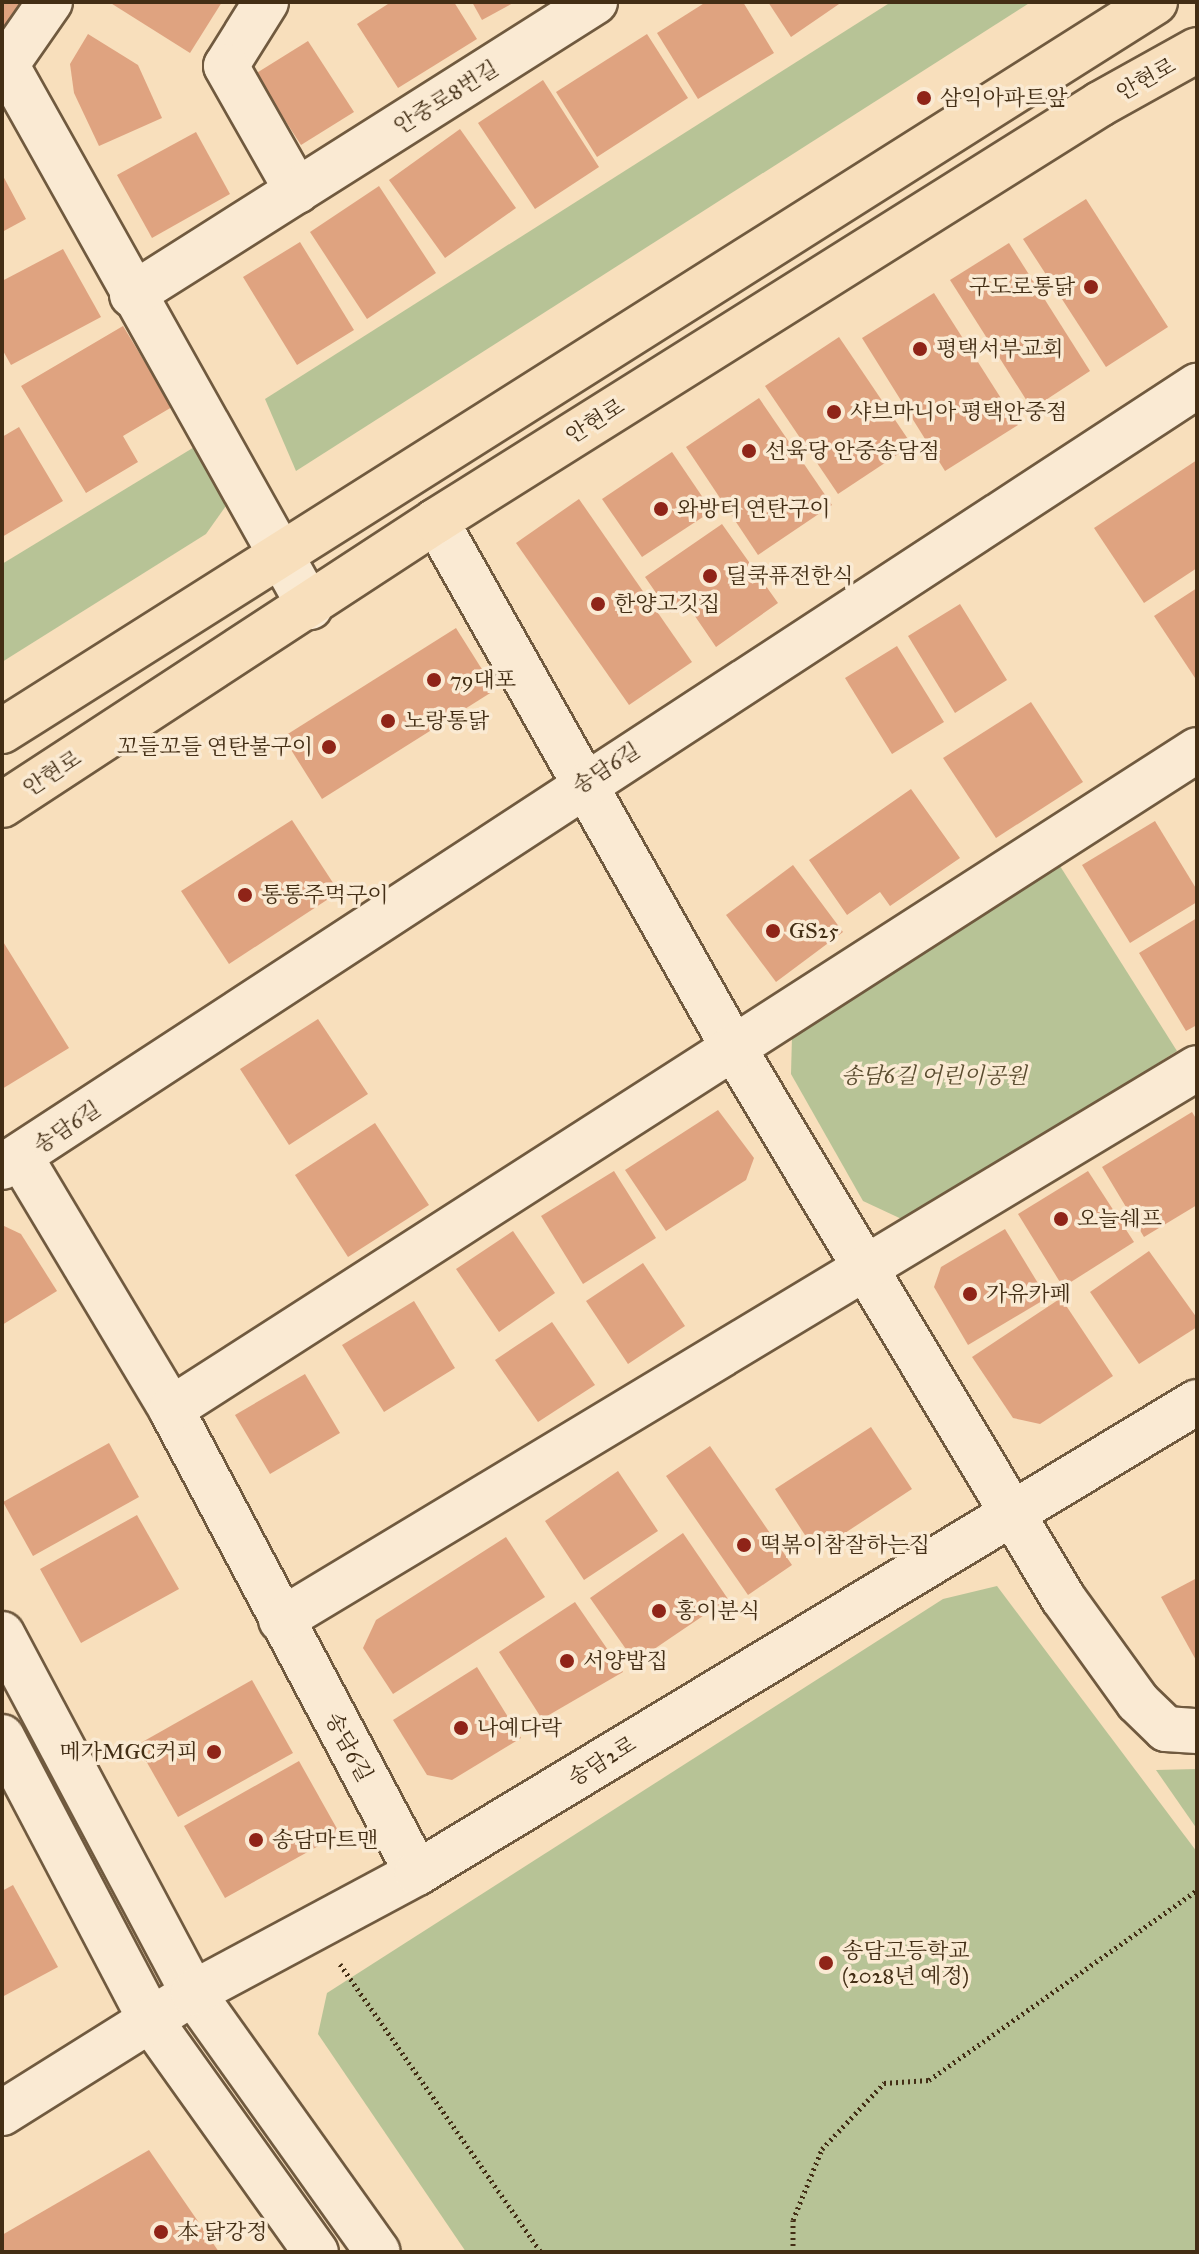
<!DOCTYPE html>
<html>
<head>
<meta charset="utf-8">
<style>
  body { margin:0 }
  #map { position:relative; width:1199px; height:2254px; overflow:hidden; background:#f8dfbc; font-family:"IM FELL Great Primer","Noto Serif KR",serif }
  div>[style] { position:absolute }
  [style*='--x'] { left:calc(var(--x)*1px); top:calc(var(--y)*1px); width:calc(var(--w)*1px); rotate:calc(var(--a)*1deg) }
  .green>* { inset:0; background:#b7c396 }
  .building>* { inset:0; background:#dfa380 }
  .path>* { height:5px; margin-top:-2.5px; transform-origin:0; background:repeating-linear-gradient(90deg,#432e15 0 2px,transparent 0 6px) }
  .roads { filter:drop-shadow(2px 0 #705a3f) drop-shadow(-2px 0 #705a3f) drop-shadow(0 2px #705a3f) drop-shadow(0 -2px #705a3f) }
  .minor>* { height:44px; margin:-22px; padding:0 22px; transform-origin:22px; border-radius:22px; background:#faead3 }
  .major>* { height:44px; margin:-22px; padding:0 22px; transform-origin:22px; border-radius:22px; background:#f8dfbc }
  .dots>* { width:22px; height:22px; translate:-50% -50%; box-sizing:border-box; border:4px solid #faead3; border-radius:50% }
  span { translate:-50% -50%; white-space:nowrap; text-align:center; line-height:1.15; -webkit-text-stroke:7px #faead3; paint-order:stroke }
  .street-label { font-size:22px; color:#432e15 }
  .poi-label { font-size:22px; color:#432e15 }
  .left { translate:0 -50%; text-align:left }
  .right { translate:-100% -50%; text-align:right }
  .park-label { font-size:22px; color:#5a4c2f; font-style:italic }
  .frame { position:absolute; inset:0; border:4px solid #432e15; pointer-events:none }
</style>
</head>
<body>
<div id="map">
  <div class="green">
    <div style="clip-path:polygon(891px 2px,1031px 2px,296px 471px,265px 399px)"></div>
    <div style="clip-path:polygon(196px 446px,228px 503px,206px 534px,2px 662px,2px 564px)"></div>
    <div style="clip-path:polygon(1060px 866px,1177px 1051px,908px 1222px,863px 1201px,791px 1074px,792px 1036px)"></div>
    <div style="clip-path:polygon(997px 1586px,1197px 1852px,1197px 2252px,466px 2252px,318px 2034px,327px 1993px,943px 1599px)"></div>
    <div style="clip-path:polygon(1197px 1769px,1197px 1829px,1156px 1770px)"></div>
  </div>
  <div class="building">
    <div style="clip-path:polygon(2px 2px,25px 2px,8px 30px,2px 22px)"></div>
    <div style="clip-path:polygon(109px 2px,222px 2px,190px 53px)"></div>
    <div style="clip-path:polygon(391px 2px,454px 2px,477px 39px,398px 88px,357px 24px)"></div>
    <div style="clip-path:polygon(472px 2px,515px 2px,482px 20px)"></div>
    <div style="clip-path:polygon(706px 2px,743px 2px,774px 53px,698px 99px,657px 33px)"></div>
    <div style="clip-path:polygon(768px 2px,842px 2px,791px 37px)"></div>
    <div style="clip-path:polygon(88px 34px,138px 65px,162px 118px,99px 146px,74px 93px,70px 64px)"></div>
    <div style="clip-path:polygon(647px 34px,688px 98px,597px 157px,556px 92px)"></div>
    <div style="clip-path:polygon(308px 41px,354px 112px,301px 145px,255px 74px)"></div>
    <div style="clip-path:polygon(543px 80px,599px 167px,535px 209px,478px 123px)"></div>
    <div style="clip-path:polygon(460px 129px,516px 208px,445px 258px,389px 180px)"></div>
    <div style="clip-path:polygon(196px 132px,230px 194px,152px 238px,117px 175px)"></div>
    <div style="clip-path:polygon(2px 174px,26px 219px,2px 232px)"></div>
    <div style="clip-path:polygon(379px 186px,436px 273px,367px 319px,310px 232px)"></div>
    <div style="clip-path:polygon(1086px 199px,1168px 327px,1106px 367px,1023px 239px)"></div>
    <div style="clip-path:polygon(300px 242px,354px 330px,297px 365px,243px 277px)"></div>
    <div style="clip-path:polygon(1009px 243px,1090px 371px,1032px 409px,950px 280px)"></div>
    <div style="clip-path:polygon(63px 249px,101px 317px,11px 365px,2px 349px,2px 281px)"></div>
    <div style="clip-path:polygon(934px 293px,1018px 425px,945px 471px,862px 338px)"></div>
    <div style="clip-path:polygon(123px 326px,172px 407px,123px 436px,138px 462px,86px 493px,21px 386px)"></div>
    <div style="clip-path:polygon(839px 337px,912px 445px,838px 494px,765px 386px)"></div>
    <div style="clip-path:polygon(759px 398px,832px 505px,758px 555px,686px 447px)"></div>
    <div style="clip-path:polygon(19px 427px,63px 501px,2px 537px,2px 437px)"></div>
    <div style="clip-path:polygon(672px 452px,712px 511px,642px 557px,602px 499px)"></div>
    <div style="clip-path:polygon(1197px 460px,1197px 568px,1144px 603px,1094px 528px)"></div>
    <div style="clip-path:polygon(579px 499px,692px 662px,629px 705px,516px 543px)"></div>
    <div style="clip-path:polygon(722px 524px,778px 603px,716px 647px,686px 603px,670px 613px,645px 577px)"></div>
    <div style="clip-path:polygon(1197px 588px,1197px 681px,1154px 616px)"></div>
    <div style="clip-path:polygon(960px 604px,1007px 680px,955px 713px,908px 636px)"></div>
    <div style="clip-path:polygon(456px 628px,495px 690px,322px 799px,283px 737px)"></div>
    <div style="clip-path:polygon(897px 646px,944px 722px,892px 754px,845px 678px)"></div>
    <div style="clip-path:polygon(1031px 702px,1083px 782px,996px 838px,943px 758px)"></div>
    <div style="clip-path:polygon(911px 789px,960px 858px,890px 906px,880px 892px,847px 915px,809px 860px)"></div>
    <div style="clip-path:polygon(292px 820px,339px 892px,229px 964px,181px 891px)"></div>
    <div style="clip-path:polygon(1155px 821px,1197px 890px,1197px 902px,1130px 943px,1082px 865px)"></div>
    <div style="clip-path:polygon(793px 865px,843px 932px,776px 982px,726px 915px)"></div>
    <div style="clip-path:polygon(1197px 918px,1197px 1025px,1186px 1031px,1139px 953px)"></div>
    <div style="clip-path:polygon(2px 940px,69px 1048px,2px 1089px)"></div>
    <div style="clip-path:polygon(318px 1019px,368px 1094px,289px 1145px,240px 1069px)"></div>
    <div style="clip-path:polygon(718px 1110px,754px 1158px,746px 1180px,666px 1231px,625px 1170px)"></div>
    <div style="clip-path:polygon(1192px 1112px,1197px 1120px,1197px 1205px,1144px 1237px,1102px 1167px)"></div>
    <div style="clip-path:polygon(375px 1123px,429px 1205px,348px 1257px,295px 1175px)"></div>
    <div style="clip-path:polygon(614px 1171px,656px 1238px,583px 1284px,541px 1216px)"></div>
    <div style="clip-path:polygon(1088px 1171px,1134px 1242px,1063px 1287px,1018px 1214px)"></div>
    <div style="clip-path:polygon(2px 1225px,21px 1234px,57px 1291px,2px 1325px)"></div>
    <div style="clip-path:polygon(1005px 1229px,1047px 1298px,968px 1345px,934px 1287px,941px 1267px)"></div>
    <div style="clip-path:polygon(513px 1231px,555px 1293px,499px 1332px,456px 1269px)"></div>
    <div style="clip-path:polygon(1149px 1251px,1197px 1318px,1197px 1327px,1139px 1364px,1090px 1292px)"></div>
    <div style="clip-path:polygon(643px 1263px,685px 1326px,628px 1364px,586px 1301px)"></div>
    <div style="clip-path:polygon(1061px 1298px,1113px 1376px,1040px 1424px,1013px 1418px,972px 1357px)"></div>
    <div style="clip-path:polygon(414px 1301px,455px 1368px,384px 1412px,342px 1345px)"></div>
    <div style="clip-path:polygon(552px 1322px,595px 1385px,538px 1422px,495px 1360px)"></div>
    <div style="clip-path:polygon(305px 1374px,340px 1433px,270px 1474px,235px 1415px)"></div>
    <div style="clip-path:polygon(871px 1427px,912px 1489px,816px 1552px,775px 1489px)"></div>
    <div style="clip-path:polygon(109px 1443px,139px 1497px,33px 1556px,3px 1502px)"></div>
    <div style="clip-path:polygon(710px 1446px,792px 1565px,748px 1595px,666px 1476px)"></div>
    <div style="clip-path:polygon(618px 1471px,658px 1531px,584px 1580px,545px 1521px)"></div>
    <div style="clip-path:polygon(137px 1515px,179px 1589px,81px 1643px,40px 1569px)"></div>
    <div style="clip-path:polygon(683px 1533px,728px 1599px,635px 1662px,590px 1598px)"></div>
    <div style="clip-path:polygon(506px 1537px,545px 1597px,393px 1694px,363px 1648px,376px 1620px)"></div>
    <div style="clip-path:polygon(1197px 1578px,1197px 1662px,1161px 1597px)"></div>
    <div style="clip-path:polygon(575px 1602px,623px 1672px,542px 1719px,499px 1652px)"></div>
    <div style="clip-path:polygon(477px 1667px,521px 1738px,452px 1780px,427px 1775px,393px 1720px)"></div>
    <div style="clip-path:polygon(252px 1680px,293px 1753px,178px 1817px,137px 1745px)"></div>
    <div style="clip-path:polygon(299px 1761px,340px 1834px,225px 1898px,184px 1826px)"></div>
    <div style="clip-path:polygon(13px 1885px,58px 1967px,2px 1997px,2px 1891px)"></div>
    <div style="clip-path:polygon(149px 2150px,219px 2252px,2px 2252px,2px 2235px)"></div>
  </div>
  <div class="path">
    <div style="--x:340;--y:1964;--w:351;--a:55.1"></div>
    <div style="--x:793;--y:2252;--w:32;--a:-90"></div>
    <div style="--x:793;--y:2220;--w:77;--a:-67.8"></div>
    <div style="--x:822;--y:2149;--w:91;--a:-46.8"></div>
    <div style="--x:884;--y:2083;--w:45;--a:-3.8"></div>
    <div style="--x:929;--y:2080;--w:329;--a:-35.3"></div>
  </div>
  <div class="roads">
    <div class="minor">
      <div style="--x:266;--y:2;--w:75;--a:122"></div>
      <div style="--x:226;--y:66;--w:144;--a:60.4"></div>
      <div style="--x:8;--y:68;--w:618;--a:60.74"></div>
      <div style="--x:2;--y:71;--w:84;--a:-55.2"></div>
      <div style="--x:132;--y:295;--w:548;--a:-32.33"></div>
      <div style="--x:436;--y:521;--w:604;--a:60.55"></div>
      <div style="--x:733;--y:1047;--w:642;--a:59.08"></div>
      <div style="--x:1063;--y:1598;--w:128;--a:54.2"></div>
      <div style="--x:1138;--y:1702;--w:39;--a:44"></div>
      <div style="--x:1166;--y:1729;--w:31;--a:4"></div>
      <div style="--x:21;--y:1158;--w:292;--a:59.1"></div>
      <div style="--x:171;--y:1409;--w:525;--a:62.07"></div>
      <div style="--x:2;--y:1167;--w:1428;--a:-33.17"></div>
      <div style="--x:171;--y:1409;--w:1219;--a:-32.71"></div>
      <div style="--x:281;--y:1620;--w:1069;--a:-31.07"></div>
      <div style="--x:2;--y:1634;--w:407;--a:62"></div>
      <div style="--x:193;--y:1993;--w:318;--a:54.5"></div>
      <div style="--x:2;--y:1737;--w:321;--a:62.3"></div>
      <div style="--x:151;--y:2021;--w:284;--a:54.5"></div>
      <div style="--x:2;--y:2113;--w:226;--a:-32.1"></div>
      <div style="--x:193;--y:1993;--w:254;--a:-28.2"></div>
      <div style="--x:417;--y:1873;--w:911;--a:-31.13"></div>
    </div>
    <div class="major">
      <div style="--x:2;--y:731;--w:1364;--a:-32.3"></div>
      <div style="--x:2;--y:805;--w:519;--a:-33.2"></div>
      <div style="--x:436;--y:521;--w:784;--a:-32.13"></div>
      <div style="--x:1100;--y:104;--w:111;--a:-29.1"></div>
    </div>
  </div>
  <div class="dots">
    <div style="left:924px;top:98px;background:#8f2418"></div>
    <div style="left:1091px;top:287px;background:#8f2418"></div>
    <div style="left:920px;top:349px;background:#8f2418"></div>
    <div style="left:834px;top:412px;background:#8f2418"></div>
    <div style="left:749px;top:451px;background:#8f2418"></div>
    <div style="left:661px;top:509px;background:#8f2418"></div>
    <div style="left:710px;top:576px;background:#8f2418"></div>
    <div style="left:598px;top:604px;background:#8f2418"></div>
    <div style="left:434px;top:680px;background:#8f2418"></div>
    <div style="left:388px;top:721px;background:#8f2418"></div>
    <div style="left:329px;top:747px;background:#8f2418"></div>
    <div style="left:245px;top:895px;background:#8f2418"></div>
    <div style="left:773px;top:931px;background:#8f2418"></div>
    <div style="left:1061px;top:1219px;background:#8f2418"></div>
    <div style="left:970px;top:1294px;background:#8f2418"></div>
    <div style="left:744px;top:1545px;background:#8f2418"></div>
    <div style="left:659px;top:1611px;background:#8f2418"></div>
    <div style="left:567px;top:1661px;background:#8f2418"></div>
    <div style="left:461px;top:1728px;background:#8f2418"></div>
    <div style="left:214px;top:1752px;background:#8f2418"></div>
    <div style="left:256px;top:1840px;background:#8f2418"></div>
    <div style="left:826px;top:1963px;background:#8f2418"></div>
    <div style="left:161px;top:2232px;background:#8f2418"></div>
  </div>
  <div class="street-label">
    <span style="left:1146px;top:79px;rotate:-29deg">안현로</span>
    <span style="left:446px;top:97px;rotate:-32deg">안중로8번길</span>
    <span style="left:595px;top:421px;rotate:-32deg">안현로</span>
    <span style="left:606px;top:768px;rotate:-33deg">송담6길</span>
    <span style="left:52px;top:773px;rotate:-33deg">안현로</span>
    <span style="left:67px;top:1127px;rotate:-34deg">송담6길</span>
    <span style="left:349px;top:1747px;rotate:62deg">송담6길</span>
    <span style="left:602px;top:1761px;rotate:-31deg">송담2로</span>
  </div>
  <div class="poi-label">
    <span class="left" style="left:940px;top:98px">삼익아파트앞</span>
    <span class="right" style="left:1075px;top:287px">구도로통닭</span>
    <span class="left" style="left:936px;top:349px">평택서부교회</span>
    <span class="left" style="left:850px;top:412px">샤브마니아 평택안중점</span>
    <span class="left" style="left:765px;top:451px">선육당 안중송담점</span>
    <span class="left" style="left:677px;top:509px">와방터 연탄구이</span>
    <span class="left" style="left:726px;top:576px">딜쿡퓨전한식</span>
    <span class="left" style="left:614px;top:604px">한양고깃집</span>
    <span class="left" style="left:450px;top:680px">79대포</span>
    <span class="left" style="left:404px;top:721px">노랑통닭</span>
    <span class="right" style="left:313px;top:747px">꼬들꼬들 연탄불구이</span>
    <span class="left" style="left:261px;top:895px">통통주먹구이</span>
    <span class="left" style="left:789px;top:931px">GS25</span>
    <span class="left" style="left:1077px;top:1219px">오늘쉐프</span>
    <span class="left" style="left:986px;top:1294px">가유카페</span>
    <span class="left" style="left:760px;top:1545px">떡볶이참잘하는집</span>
    <span class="left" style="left:675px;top:1611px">홍이분식</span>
    <span class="left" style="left:583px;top:1661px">서양밥집</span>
    <span class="left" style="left:477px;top:1728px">나예다락</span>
    <span class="right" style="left:198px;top:1752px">메가MGC커피</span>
    <span class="left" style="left:272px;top:1840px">송담마트맨</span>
    <span class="left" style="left:842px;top:1963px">송담고등학교<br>(2028년 예정)</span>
    <span class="left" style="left:177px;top:2232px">本 닭강정</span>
  </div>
  <div class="park-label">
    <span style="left:934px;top:1076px">송담6길 어린이공원</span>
  </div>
  <div class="frame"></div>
</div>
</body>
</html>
